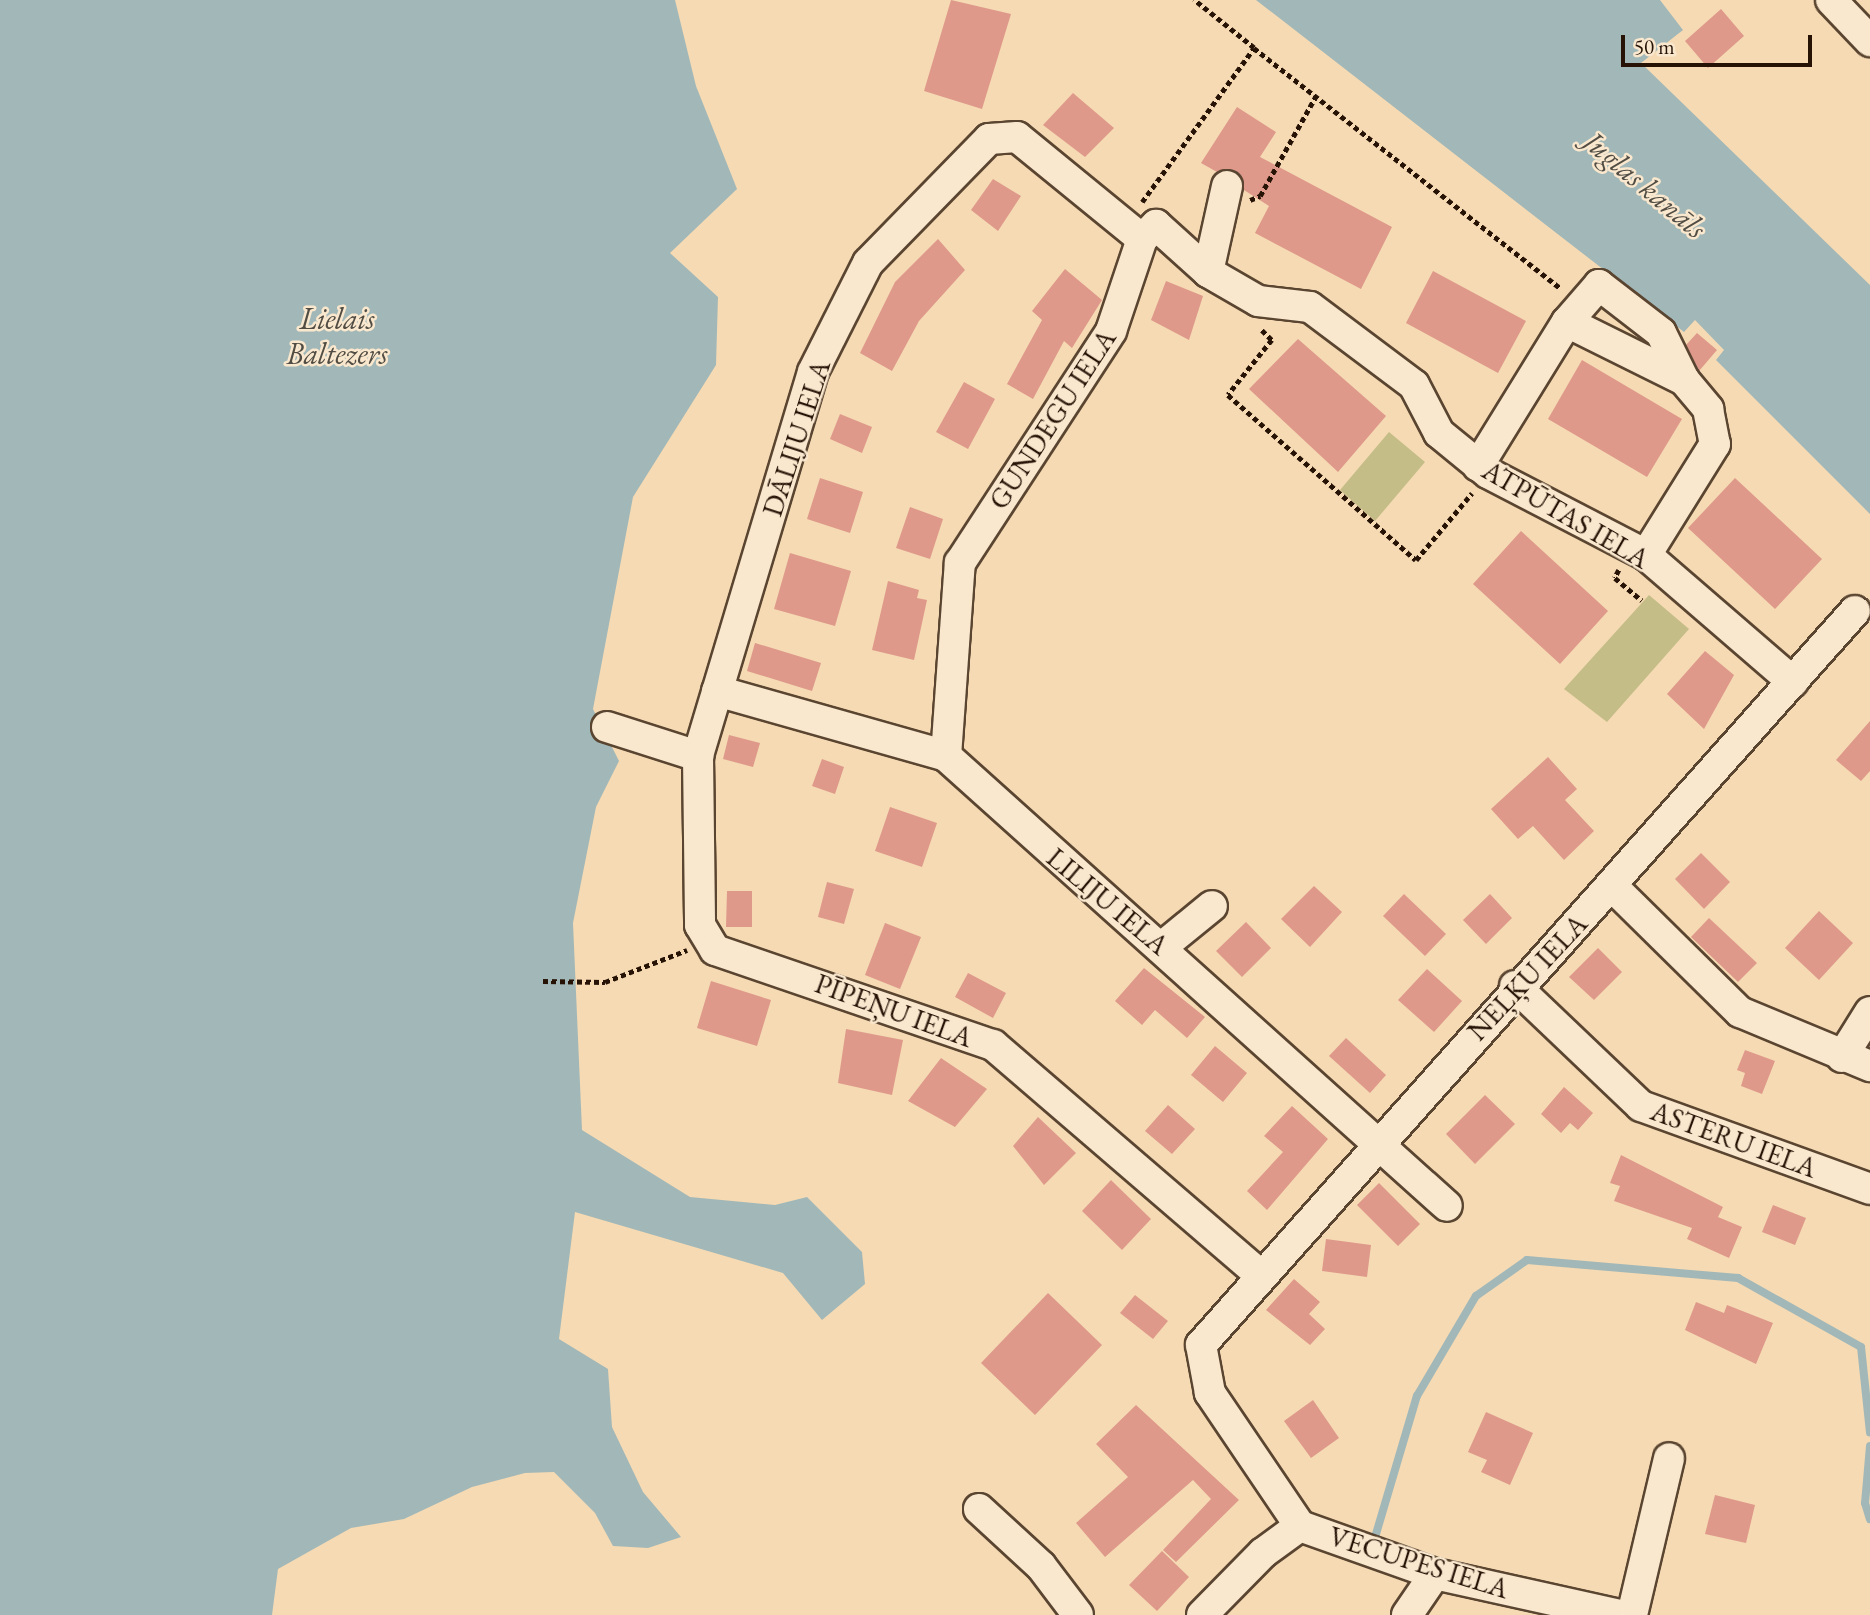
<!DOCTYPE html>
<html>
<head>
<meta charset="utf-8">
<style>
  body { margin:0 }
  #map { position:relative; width:1870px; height:1615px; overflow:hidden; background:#f6dab3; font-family:"EB Garamond",serif }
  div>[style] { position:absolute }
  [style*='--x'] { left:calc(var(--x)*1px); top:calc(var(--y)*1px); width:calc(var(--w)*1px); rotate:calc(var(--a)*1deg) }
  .green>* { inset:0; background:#c4bd87 }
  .water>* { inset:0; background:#a2b8b8 }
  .stream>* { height:8px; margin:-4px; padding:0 4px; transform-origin:4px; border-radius:4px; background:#a2b8b8 }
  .building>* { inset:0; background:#de998a }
  .path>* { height:4.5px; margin-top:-2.25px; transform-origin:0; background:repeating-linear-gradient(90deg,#261306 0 5px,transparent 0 8.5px) }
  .roads { filter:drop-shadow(2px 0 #5a4531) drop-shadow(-2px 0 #5a4531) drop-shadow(0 2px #5a4531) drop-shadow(0 -2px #5a4531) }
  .minor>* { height:30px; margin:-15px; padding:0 15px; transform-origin:15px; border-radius:15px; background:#f9e7ce }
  span { translate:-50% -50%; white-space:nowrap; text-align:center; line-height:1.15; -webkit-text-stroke:5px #f9e7ce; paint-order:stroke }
  .street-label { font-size:28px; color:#261306 }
  .water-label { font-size:30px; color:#514d44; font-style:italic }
  .scale { position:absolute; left:1621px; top:35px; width:191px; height:32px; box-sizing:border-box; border:4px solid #261306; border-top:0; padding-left:9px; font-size:21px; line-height:24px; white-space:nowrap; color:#261306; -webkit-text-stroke:5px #f9e7ce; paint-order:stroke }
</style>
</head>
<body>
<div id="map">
  <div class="green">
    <div style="clip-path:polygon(1389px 432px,1425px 462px,1375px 521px,1340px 490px)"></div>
    <div style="clip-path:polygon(1649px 595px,1689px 629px,1607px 722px,1564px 689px)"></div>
  </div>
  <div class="water">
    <div style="clip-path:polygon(0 0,675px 0,696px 86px,737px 189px,670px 253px,718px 297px,716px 365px,633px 497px,593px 709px,619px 761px,596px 807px,573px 923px,582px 1130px,690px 1197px,775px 1205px,807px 1197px,862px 1252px,865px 1284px,822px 1320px,783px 1273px,575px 1212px,559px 1339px,608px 1369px,612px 1427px,643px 1492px,681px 1537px,648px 1548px,613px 1546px,595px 1513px,554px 1472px,525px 1473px,472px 1487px,404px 1519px,351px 1528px,278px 1569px,272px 1615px,0 1615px)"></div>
    <div style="clip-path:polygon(1256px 0,1660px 0,1683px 30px,1641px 63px,1870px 285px,1870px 514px,1716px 360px,1724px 350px,1695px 320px,1684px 332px)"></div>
  </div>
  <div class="stream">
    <div style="--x:1870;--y:1446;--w:57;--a:95"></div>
    <div style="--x:1865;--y:1503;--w:17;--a:73"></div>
    <div style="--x:1376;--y:1534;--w:144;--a:-73.5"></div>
    <div style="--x:1417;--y:1396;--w:116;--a:-59.5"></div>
    <div style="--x:1476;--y:1296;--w:62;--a:-35.2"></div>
    <div style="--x:1527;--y:1260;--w:212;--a:4.9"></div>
    <div style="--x:1738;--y:1278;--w:141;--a:29.3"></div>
    <div style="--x:1861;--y:1347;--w:86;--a:84"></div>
  </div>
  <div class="building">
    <div style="clip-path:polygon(951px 0,1011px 14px,982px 109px,924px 91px)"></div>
    <div style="clip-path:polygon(1721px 9px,1744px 36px,1708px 68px,1685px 41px)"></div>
    <div style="clip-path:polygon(1073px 93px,1114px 128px,1085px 157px,1043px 125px)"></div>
    <div style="clip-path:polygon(1237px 107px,1276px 132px,1260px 157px,1392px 227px,1361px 289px,1255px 233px,1269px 206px,1244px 190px,1238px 173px,1217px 172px,1201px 163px)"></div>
    <div style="clip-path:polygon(993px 179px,1021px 196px,998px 231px,971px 210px)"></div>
    <div style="clip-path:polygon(938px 239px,965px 270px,919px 321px,892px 371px,860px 353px,895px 282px)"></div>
    <div style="clip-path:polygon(1065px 269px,1102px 300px,1072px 348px,1064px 341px,1033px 399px,1007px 384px,1042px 320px,1032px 311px)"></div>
    <div style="clip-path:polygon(1433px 271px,1526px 321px,1498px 373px,1406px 323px)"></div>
    <div style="clip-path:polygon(1166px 281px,1203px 296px,1189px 340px,1151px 320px)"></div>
    <div style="clip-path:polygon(1697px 333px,1717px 350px,1699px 371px,1686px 345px)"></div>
    <div style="clip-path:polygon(1298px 339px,1386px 416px,1338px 472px,1249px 389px)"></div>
    <div style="clip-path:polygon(1582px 360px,1682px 419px,1647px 477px,1548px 419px)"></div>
    <div style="clip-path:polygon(964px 382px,995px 399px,968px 449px,936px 432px)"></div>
    <div style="clip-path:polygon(840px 414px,872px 427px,862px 453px,830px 439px)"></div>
    <div style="clip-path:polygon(820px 478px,863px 492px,850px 533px,807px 519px)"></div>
    <div style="clip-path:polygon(1735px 478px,1822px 559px,1775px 609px,1688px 528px)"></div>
    <div style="clip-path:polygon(910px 507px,943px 519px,930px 559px,896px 548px)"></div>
    <div style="clip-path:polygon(1521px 531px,1608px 611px,1560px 664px,1473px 584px)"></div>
    <div style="clip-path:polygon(790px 553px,851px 571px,835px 626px,774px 609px)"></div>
    <div style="clip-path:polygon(888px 581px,919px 590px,917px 598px,927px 600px,914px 660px,872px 650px)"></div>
    <div style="clip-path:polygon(755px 643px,821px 663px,812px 691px,747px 671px)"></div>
    <div style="clip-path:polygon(1705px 651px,1734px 675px,1704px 729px,1667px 694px)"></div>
    <div style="clip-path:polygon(1870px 721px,1870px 771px,1861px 781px,1836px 760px)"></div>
    <div style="clip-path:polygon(729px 735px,760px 743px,753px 767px,723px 759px)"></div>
    <div style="clip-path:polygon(1548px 757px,1577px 789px,1565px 800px,1594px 831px,1564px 860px,1533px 826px,1518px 839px,1491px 809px)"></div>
    <div style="clip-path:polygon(822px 759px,844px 767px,835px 794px,812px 786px)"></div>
    <div style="clip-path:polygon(890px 807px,937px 823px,922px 867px,875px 851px)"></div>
    <div style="clip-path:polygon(1701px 853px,1730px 882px,1704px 909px,1675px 879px)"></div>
    <div style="clip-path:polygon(827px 882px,854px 889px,844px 924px,818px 917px)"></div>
    <div style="clip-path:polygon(1314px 886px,1342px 912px,1310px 947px,1281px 919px)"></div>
    <div style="clip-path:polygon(727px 891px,752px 891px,752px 927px,726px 927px)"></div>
    <div style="clip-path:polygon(1404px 894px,1446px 934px,1425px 956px,1383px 916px)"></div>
    <div style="clip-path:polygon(1490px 894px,1512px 918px,1486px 944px,1463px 920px)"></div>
    <div style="clip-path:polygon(1819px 911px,1853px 943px,1819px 980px,1785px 948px)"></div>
    <div style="clip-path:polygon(1709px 918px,1757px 963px,1738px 982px,1691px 937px)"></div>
    <div style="clip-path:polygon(1246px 922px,1271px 948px,1242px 977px,1216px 951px)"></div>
    <div style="clip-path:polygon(885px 923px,921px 937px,900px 989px,865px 975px)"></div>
    <div style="clip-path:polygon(1598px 948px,1622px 972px,1594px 1000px,1569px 977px)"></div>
    <div style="clip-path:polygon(1144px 968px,1205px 1017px,1187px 1038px,1155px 1010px,1142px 1025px,1115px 1001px)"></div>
    <div style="clip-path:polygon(1427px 969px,1462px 1001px,1434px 1032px,1398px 1000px)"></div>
    <div style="clip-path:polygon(968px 973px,1006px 993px,993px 1018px,955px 997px)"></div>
    <div style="clip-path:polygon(711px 981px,771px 1000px,757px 1046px,697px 1028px)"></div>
    <div style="clip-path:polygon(846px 1029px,903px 1040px,892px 1095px,838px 1083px)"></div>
    <div style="clip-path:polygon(1346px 1038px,1386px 1075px,1370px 1093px,1329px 1056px)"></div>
    <div style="clip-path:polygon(1215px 1046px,1247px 1073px,1223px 1102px,1191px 1075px)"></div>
    <div style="clip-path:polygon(1745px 1050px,1775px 1061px,1762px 1094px,1741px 1086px,1745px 1073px,1737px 1070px)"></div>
    <div style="clip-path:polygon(941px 1058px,987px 1089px,955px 1127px,908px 1101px)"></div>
    <div style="clip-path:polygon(1564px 1087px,1593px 1113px,1578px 1130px,1570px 1123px,1561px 1133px,1541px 1114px)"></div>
    <div style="clip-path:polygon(1485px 1095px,1515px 1124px,1475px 1164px,1446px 1134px)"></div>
    <div style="clip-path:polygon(1168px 1105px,1195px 1129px,1172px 1154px,1145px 1131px)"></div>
    <div style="clip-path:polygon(1292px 1106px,1328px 1139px,1267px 1210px,1247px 1191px,1283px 1152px,1264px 1136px)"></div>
    <div style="clip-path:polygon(1038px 1117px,1076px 1153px,1044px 1185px,1013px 1146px)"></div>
    <div style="clip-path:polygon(1621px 1155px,1723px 1207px,1718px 1217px,1742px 1227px,1729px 1258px,1687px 1239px,1692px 1228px,1614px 1201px,1620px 1186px,1610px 1183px)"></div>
    <div style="clip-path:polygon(1111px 1180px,1151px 1219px,1122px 1250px,1082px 1211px)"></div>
    <div style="clip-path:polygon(1379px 1183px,1420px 1224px,1398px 1246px,1357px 1205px)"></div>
    <div style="clip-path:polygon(1773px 1205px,1806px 1218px,1795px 1245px,1762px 1232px)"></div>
    <div style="clip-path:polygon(1326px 1239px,1371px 1245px,1367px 1277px,1322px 1271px)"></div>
    <div style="clip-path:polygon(1294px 1279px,1320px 1302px,1309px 1314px,1325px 1329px,1310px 1345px,1266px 1310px)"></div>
    <div style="clip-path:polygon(1048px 1293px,1102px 1345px,1035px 1415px,981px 1363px)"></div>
    <div style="clip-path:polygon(1135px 1295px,1168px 1321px,1153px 1339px,1120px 1313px)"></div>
    <div style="clip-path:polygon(1696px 1302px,1724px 1313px,1727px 1305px,1773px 1323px,1756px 1364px,1685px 1330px)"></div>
    <div style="clip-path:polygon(1313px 1400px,1339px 1438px,1311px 1458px,1284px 1421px)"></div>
    <div style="clip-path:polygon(1136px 1405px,1239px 1500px,1176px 1562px,1163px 1550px,1211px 1499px,1193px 1480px,1105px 1557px,1076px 1523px,1128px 1477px,1096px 1444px)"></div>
    <div style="clip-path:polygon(1486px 1412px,1533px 1433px,1510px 1485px,1481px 1472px,1487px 1460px,1468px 1452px)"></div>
    <div style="clip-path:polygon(1715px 1495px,1755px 1505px,1746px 1543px,1705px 1534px)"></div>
    <div style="clip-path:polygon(1162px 1551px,1189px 1577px,1157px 1611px,1129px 1585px)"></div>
  </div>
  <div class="path">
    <div style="--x:1254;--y:48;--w:390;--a:38.1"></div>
    <div style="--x:1250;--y:200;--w:11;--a:-22"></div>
    <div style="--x:1260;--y:196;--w:115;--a:-60.8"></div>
    <div style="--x:1142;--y:202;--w:190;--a:-54"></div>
    <div style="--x:1254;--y:48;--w:77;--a:-141.3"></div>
    <div style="--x:1262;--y:330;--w:14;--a:45"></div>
    <div style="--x:1272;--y:340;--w:70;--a:128.7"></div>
    <div style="--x:1228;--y:395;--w:250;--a:41.3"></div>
    <div style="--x:1416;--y:560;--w:87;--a:-50.1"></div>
    <div style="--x:1619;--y:570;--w:9;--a:117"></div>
    <div style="--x:1615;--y:578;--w:35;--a:40"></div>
    <div style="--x:543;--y:981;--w:62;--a:0.9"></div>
    <div style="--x:605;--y:982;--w:88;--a:-21.3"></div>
  </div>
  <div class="roads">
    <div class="minor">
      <div style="--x:1831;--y:0;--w:57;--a:46.4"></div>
      <div style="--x:1142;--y:239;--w:20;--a:-45"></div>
      <div style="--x:1156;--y:225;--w:70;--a:42.1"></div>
      <div style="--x:1208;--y:272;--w:58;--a:30.1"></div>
      <div style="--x:1258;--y:301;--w:52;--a:6.6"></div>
      <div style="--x:1310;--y:307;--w:130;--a:36.9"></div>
      <div style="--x:1414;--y:385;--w:54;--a:62.5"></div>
      <div style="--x:1439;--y:433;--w:63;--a:39.2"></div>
      <div style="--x:1488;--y:473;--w:178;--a:27.4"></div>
      <div style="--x:1646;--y:555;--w:194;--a:40.8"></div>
      <div style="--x:1208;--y:272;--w:88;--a:-77.5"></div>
      <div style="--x:1567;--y:322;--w:49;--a:-49.1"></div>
      <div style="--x:1599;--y:285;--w:78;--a:37.7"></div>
      <div style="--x:1661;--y:333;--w:52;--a:63.9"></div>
      <div style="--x:1478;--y:466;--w:169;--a:-58.3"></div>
      <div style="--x:1567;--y:322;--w:131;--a:26.4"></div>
      <div style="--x:1684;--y:380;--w:38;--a:50"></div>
      <div style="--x:1708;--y:409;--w:36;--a:79"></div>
      <div style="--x:1715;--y:444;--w:131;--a:121.9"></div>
      <div style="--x:717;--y:691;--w:238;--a:15.8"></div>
      <div style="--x:946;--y:756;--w:673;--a:41.93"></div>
      <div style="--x:607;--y:727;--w:96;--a:17.7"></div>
      <div style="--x:946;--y:756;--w:194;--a:-85.9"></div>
      <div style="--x:960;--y:563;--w:277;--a:-56.9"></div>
      <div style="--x:1111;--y:331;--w:97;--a:-71.4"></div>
      <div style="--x:1142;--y:239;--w:161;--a:-140.8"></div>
      <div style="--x:1017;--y:137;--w:28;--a:176"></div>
      <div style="--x:989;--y:139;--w:173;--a:134.3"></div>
      <div style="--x:868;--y:263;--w:122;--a:116.8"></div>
      <div style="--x:813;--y:372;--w:401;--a:106.7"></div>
      <div style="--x:698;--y:756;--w:169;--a:89.3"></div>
      <div style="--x:700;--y:925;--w:29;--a:59"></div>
      <div style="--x:715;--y:950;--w:294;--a:18.9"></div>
      <div style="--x:993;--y:1045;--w:351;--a:40.7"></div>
      <div style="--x:1611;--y:885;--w:181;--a:44.6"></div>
      <div style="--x:1740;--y:1012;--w:141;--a:22.6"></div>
      <div style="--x:1163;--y:946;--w:63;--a:-39.2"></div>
      <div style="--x:1515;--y:986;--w:174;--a:43.6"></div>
      <div style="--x:1641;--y:1106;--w:244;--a:19.9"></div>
      <div style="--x:1842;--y:1057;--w:53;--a:-58.1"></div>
      <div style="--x:979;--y:1509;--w:84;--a:42.6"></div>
      <div style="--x:1041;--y:1566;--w:61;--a:52.9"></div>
      <div style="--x:1300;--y:1526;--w:161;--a:-124.1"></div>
      <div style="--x:1210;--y:1393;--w:49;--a:-100.6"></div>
      <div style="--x:1201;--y:1345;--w:983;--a:-48.3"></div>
      <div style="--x:1300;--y:1526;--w:143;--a:19.6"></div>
      <div style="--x:1435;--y:1574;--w:189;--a:12.5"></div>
      <div style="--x:1202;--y:1615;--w:87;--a:-45.5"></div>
      <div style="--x:1263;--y:1553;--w:46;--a:-36.1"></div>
      <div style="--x:1407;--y:1615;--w:50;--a:-55.7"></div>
      <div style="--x:1632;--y:1615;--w:161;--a:-76.7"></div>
    </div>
  </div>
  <div class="street-label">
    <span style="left:1052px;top:419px;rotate:-57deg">GUNDEGU IELA</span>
    <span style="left:796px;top:438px;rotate:-72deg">DĀLIJU IELA</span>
    <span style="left:1566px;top:514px;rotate:30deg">ATPŪTAS IELA</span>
    <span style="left:1108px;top:901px;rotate:40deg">LILIJU IELA</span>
    <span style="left:1527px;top:977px;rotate:-47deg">NEĻĶU IELA</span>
    <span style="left:894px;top:1010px;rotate:20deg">PĪPEŅU IELA</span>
    <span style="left:1734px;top:1139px;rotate:20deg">ASTERU IELA</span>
    <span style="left:1419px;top:1562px;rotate:17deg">VECUPES IELA</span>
  </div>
  <div class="water-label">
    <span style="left:1645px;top:185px;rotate:40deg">Juglas kanāls</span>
    <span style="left:337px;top:336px">Lielais<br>Baltezers</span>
  </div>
  <div class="scale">50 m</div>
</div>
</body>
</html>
